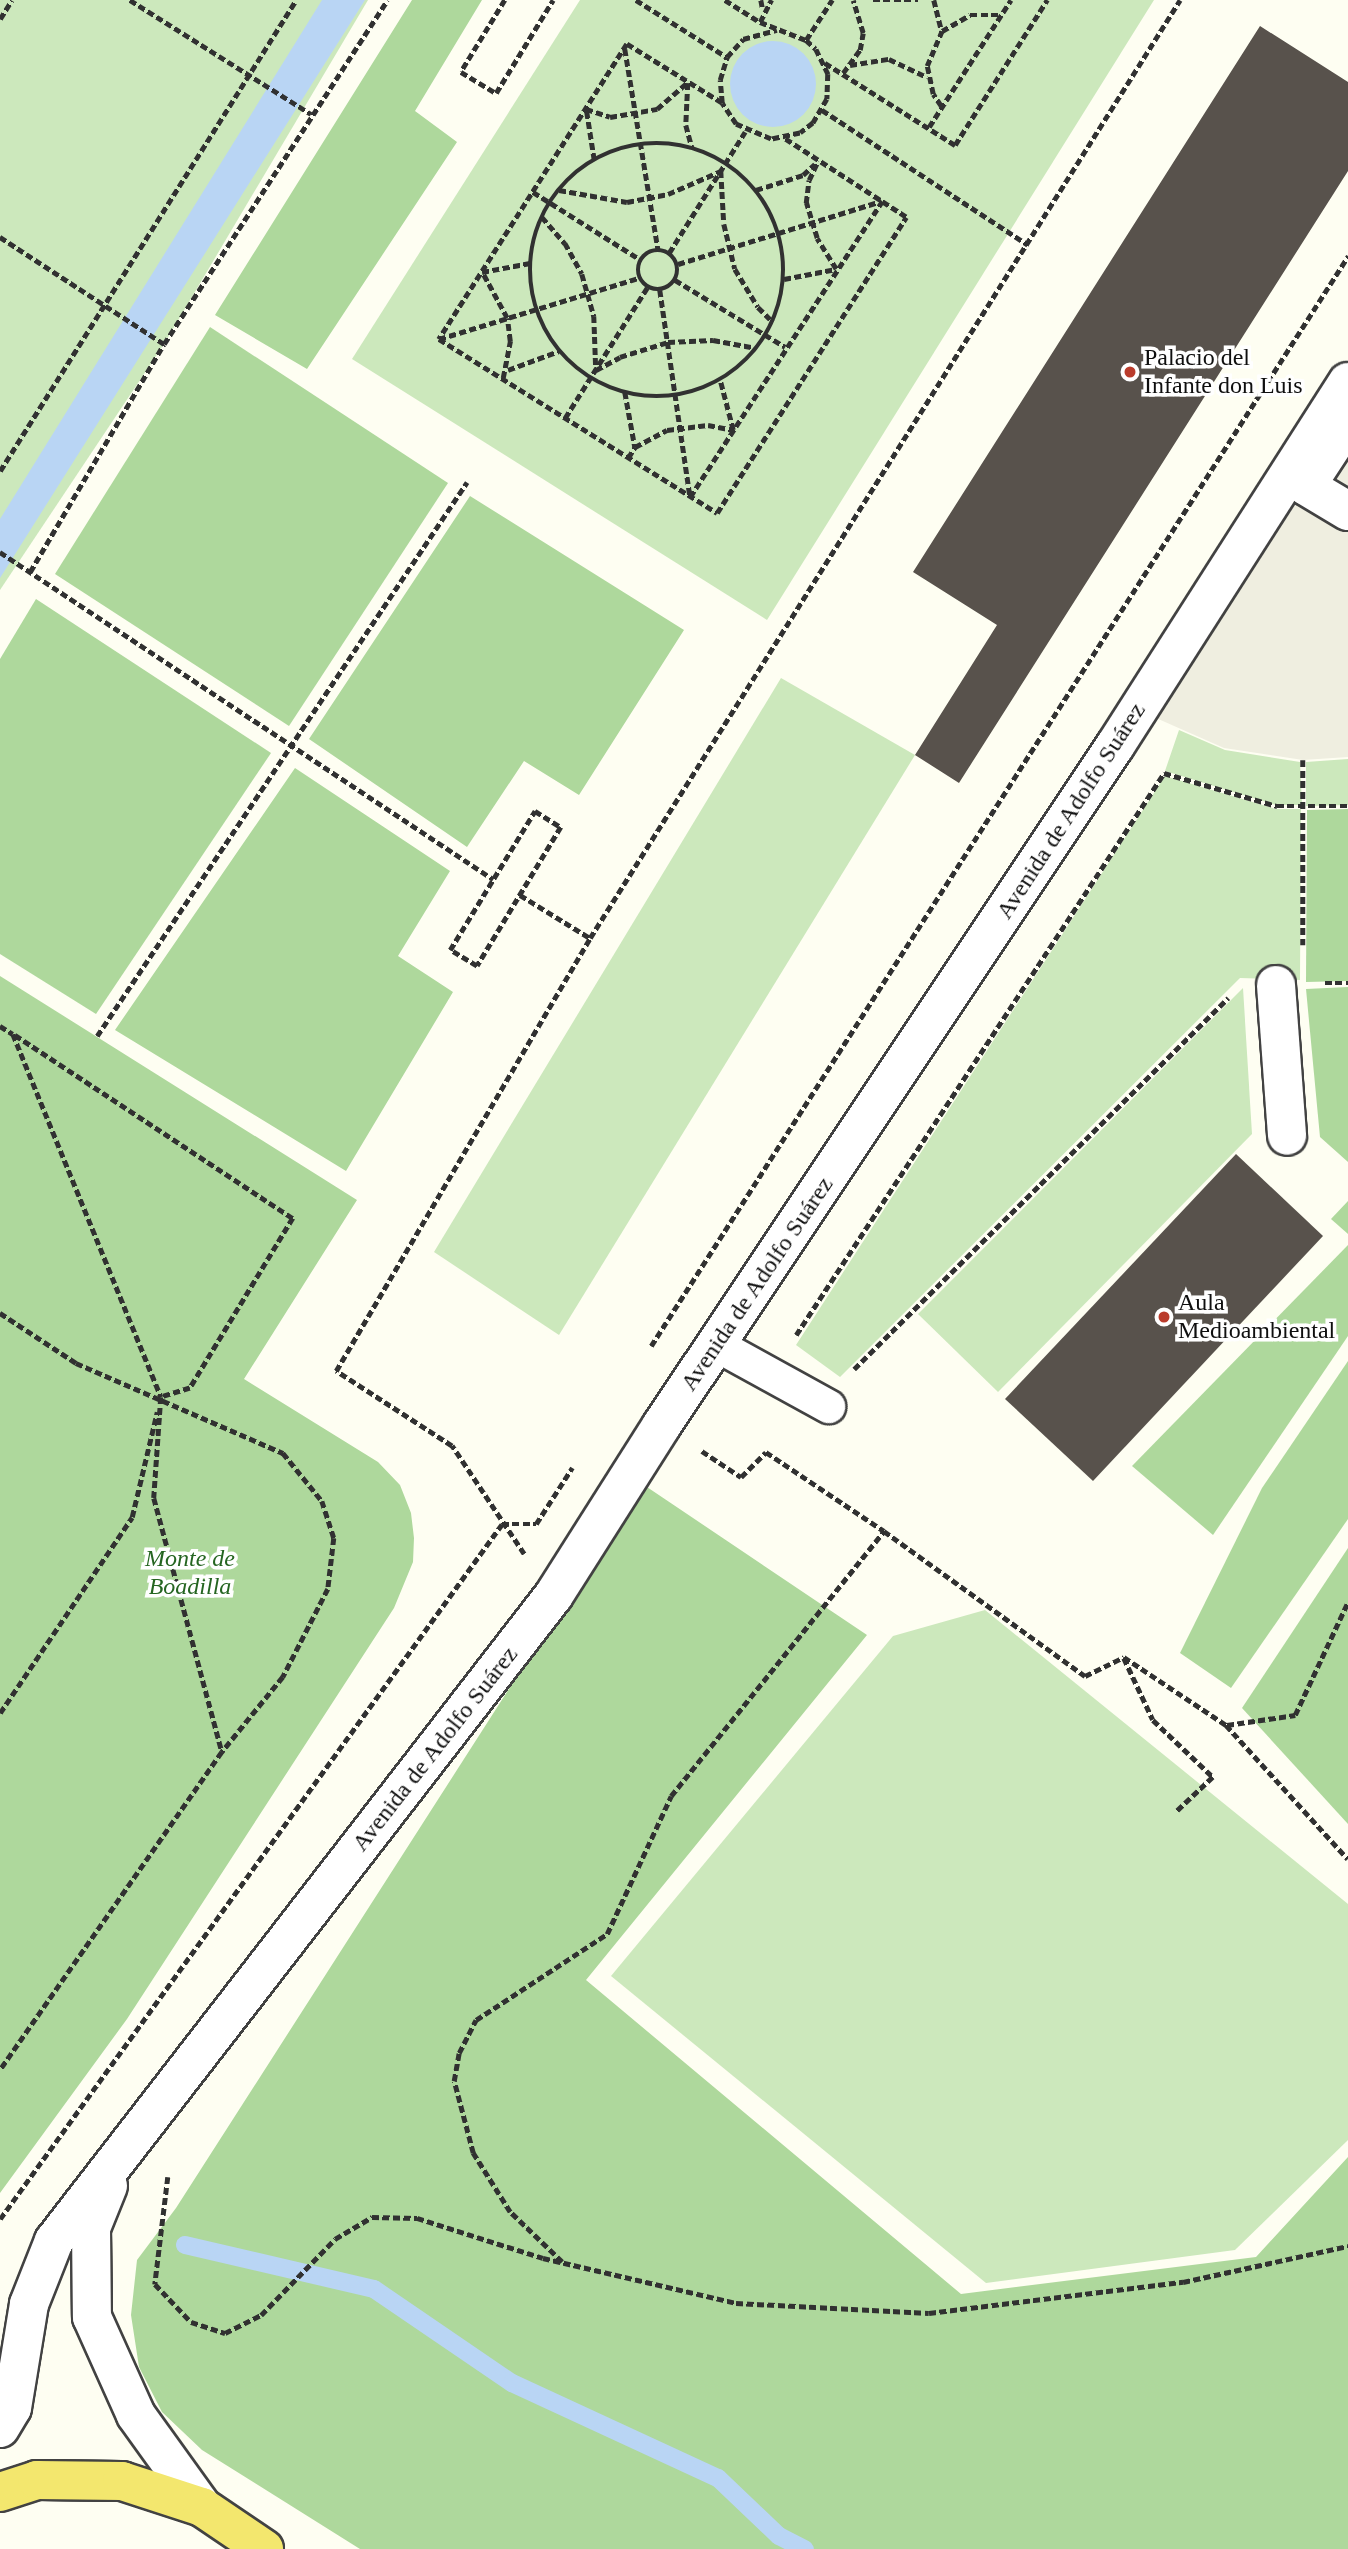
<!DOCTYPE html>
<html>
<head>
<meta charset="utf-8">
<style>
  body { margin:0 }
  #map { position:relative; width:1348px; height:2549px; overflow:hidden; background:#fefef2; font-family:Georgia,serif }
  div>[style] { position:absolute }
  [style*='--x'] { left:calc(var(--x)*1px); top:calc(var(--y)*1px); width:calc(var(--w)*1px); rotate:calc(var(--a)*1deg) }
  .green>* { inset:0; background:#cce8bc }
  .forest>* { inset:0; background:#aed89c }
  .plaza>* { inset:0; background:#efeee0 }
  .water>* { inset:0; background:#b9d5f4 }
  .round { border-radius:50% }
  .stream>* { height:18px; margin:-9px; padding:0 9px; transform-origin:9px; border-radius:9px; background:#b9d5f4 }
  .building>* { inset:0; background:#58524c }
  .path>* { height:4.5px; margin-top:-2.25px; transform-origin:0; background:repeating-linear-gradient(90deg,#313131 0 7px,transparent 0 10.5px) }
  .path>.ring { margin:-2.25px; padding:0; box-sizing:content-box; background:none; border:4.5px solid #313131; border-radius:50% }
  .roads { filter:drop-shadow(2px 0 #424242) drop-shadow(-2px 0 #424242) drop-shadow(0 2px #424242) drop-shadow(0 -2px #424242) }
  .service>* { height:33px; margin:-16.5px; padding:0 16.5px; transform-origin:16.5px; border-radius:16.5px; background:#fff }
  .pedestrian>* { height:38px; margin:-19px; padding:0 19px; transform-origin:19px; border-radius:19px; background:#fff }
  .minor>* { height:38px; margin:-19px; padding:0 19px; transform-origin:19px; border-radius:19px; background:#fff }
  .primary>* { height:38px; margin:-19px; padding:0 19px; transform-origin:19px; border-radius:19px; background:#f3e76e }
  .dots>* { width:19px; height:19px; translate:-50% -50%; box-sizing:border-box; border:4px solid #fff; border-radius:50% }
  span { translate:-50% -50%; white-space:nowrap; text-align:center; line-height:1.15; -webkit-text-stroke:7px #fff; paint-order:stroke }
  .poi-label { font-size:24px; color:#0f0f0f }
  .left { translate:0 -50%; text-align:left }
  .street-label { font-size:24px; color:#0f0f0f }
  .park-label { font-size:24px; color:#256521; font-style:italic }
</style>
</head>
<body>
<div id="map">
  <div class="green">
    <div style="clip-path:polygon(0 0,368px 0,164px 344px,0 590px)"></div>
    <div style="clip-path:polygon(580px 0,1154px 0,767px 620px,352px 359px)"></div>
    <div style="clip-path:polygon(781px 678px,915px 755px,559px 1335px,434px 1252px)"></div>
    <div style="clip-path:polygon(1179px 730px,1225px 750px,1300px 762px,1302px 805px,1276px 805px,1165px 771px)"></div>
    <div style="clip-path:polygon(1348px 759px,1348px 805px,1306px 806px,1306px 762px)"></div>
    <div style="clip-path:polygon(1165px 776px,1276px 809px,1301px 809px,1300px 980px,1240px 978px,840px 1377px,796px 1345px)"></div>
    <div style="clip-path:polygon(1243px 988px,1252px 1134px,998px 1392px,918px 1314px)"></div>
    <div style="clip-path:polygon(985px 1610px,1348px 1904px,1348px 2140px,1235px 2250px,986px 2283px,611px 1976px,893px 1636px)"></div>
  </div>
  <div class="forest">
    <div style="clip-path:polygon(412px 0,482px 0,415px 111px,457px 142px,307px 369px,215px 315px)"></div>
    <div style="clip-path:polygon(210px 327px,448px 483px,289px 726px,55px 574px)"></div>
    <div style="clip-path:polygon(470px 496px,684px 630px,579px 795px,524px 761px,467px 847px,309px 739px)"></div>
    <div style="clip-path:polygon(36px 599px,271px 753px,96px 1014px,0 954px,0 659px)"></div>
    <div style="clip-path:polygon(295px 768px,450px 871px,398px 956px,453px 992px,346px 1171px,115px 1030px)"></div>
    <div style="clip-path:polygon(1348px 809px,1348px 981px,1306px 982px,1307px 810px)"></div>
    <div style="clip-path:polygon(0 976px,357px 1200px,244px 1379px,378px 1462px,400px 1485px,411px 1513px,414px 1538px,413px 1562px,394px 1608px,127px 2019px,0 2193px)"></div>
    <div style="clip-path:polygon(1348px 987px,1348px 1162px,1320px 1137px,1306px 989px)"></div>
    <div style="clip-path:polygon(1348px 1201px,1348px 1234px,1331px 1219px)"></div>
    <div style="clip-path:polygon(1348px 1245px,1348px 1336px,1213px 1535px,1132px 1466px)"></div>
    <div style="clip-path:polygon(1348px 1361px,1348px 1519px,1231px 1688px,1180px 1653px,1262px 1488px)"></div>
    <div style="clip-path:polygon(641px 1483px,867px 1635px,586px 1980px,961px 2294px,1256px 2257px,1348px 2157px,1348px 2549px,360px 2549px,202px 2450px,162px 2412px,139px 2367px,131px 2315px,137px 2260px,176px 2208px)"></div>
    <div style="clip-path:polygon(1348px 1548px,1348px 1824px,1242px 1708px)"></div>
  </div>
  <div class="plaza">
    <div style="clip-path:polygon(1348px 419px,1348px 757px,1303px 760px,1224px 748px,1156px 718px)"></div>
  </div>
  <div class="water">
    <div style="clip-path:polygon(322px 0,365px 0,0 578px,0 519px)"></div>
    <div class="round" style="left:730px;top:41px;width:86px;height:86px"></div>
  </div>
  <div class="stream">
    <div style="--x:185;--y:2245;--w:194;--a:13.1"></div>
    <div style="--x:374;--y:2289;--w:167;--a:34.3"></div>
    <div style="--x:512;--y:2383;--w:227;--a:24.8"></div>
    <div style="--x:718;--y:2478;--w:84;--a:43.6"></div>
    <div style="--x:779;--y:2536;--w:29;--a:27"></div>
  </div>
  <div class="building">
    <div style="clip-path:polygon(1260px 26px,1348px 82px,1348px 171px,959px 783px,915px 755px,997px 625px,913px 572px)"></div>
    <div style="clip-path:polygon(1236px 1154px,1323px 1236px,1093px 1481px,1005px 1399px)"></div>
  </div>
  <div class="path">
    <div style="--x:130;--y:0;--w:214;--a:32.2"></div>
    <div style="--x:505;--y:0;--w:84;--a:121.4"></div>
    <div style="--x:461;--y:72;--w:41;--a:31"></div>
    <div style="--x:496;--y:93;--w:109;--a:-58.5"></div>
    <div style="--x:636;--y:0;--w:107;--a:32.1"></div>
    <div style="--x:725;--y:0;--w:41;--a:32.2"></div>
    <div style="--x:760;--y:22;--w:49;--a:21.4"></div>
    <div style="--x:806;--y:40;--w:13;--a:42"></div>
    <div style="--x:816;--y:49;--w:28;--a:64"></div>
    <div style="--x:828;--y:74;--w:25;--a:92"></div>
    <div style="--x:827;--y:99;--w:28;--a:120"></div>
    <div style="--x:813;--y:123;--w:16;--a:142"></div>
    <div style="--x:800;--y:133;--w:30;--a:168"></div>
    <div style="--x:771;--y:139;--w:38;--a:-157"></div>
    <div style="--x:736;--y:124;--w:25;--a:-124"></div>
    <div style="--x:722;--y:103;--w:23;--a:-95"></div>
    <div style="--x:720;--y:80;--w:24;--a:-73"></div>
    <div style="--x:727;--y:57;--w:24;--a:-48"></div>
    <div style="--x:743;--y:39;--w:35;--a:-15"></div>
    <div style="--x:761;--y:0;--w:10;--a:79"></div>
    <div style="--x:873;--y:0;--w:45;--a:0"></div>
    <div style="--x:934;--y:0;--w:32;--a:76"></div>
    <div style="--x:0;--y:19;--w:22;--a:-58"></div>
    <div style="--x:760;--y:22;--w:25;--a:-63"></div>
    <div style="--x:806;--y:40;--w:48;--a:-57"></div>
    <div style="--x:625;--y:49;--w:203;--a:80.6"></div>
    <div style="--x:825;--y:63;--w:154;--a:32.2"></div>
    <div style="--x:955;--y:145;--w:172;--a:-57.6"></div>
    <div style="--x:850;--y:65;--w:39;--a:-9"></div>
    <div style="--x:889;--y:59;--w:42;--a:25.3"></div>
    <div style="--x:843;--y:73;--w:29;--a:-54"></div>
    <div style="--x:860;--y:50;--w:17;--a:-80"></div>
    <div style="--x:863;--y:33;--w:34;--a:-107"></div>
    <div style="--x:688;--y:83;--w:42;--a:92.7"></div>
    <div style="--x:686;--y:125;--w:24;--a:75"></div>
    <div style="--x:722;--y:103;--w:112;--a:-148.2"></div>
    <div style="--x:627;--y:44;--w:350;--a:122.5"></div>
    <div style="--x:439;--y:339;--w:328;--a:32"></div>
    <div style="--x:717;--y:513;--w:351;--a:-57.4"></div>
    <div style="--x:906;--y:217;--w:145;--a:-147.1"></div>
    <div style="--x:941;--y:106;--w:14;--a:-124"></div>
    <div style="--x:933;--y:94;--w:29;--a:-102"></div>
    <div style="--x:927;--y:66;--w:38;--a:-67"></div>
    <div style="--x:942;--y:31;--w:32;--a:-30"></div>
    <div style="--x:970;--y:15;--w:31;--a:0"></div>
    <div style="--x:822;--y:110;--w:246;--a:33.2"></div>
    <div style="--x:929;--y:127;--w:151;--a:-57.2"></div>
    <div class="ring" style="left:530px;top:143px;width:249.5px;height:249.5px"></div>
    <div style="--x:594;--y:160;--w:52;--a:-98.9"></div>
    <div style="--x:586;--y:109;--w:25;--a:18"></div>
    <div style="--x:610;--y:117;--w:48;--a:-9.7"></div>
    <div style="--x:657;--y:109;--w:41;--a:-41.1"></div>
    <div style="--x:559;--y:190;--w:69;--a:10"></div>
    <div style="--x:627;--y:202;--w:42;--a:-11"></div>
    <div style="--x:668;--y:194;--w:58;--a:-23.5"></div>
    <div style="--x:721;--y:171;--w:53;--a:86.8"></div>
    <div style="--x:724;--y:224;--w:46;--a:76.3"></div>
    <div style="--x:735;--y:269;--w:44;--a:58.8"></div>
    <div style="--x:758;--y:307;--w:21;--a:45"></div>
    <div style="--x:756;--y:190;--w:49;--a:-17.7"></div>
    <div style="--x:803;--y:175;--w:16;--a:-43"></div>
    <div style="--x:533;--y:192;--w:128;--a:32.2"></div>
    <div style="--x:542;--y:217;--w:35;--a:49"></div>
    <div style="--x:565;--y:243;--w:35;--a:61"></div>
    <div style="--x:582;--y:274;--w:44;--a:74.1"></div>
    <div style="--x:594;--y:316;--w:54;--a:87.9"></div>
    <div style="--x:596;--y:370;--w:27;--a:-28"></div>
    <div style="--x:620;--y:357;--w:50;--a:-17.4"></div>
    <div style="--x:668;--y:342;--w:45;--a:-2.5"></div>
    <div style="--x:713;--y:340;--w:44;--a:10.5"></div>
    <div style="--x:0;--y:237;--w:196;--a:33.1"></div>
    <div class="ring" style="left:638px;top:250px;width:35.5px;height:35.5px"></div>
    <div style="--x:669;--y:253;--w:143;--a:-57.9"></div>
    <div style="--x:678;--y:264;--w:213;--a:-17.2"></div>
    <div style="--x:784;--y:279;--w:53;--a:-10.9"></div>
    <div style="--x:836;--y:269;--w:36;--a:-122"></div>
    <div style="--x:817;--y:238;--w:37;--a:-107"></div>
    <div style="--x:806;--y:203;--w:23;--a:-83"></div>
    <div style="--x:809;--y:180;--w:21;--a:-65"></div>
    <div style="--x:675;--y:280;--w:129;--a:31.3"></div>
    <div style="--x:660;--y:290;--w:208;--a:81.7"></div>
    <div style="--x:439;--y:339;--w:209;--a:-17"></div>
    <div style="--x:508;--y:370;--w:54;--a:-20.4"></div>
    <div style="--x:503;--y:378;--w:38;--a:-79"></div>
    <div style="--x:510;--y:341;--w:23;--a:-97"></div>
    <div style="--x:507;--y:318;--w:52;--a:-118.5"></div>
    <div style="--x:482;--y:272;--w:49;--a:-10.6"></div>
    <div style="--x:625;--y:392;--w:56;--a:79.7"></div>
    <div style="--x:565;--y:418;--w:154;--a:-57.8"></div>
    <div style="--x:628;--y:458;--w:13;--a:-58"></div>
    <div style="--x:635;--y:447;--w:36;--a:-28"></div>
    <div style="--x:667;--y:430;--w:41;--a:-7"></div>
    <div style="--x:708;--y:425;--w:25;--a:11"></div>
    <div style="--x:733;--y:430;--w:52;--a:-104.6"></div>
    <div style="--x:0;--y:471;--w:556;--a:-57.85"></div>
    <div style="--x:690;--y:497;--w:353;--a:-57"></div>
    <div style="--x:0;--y:552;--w:592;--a:33.56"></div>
    <div style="--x:30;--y:572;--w:264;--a:-59.6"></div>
    <div style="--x:164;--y:344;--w:410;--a:-57"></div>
    <div style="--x:1303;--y:760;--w:185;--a:90"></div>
    <div style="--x:535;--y:811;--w:31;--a:32"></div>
    <div style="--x:561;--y:827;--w:162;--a:121.1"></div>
    <div style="--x:477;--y:966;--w:31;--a:-149"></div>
    <div style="--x:450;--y:950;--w:163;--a:-58.6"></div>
    <div style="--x:520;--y:895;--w:82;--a:31.6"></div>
    <div style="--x:1325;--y:983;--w:23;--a:0"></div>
    <div style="--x:0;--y:1026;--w:15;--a:32"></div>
    <div style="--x:13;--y:1034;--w:392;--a:67.8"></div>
    <div style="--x:161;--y:1397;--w:101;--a:94"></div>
    <div style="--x:154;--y:1498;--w:262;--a:75"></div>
    <div style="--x:15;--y:1035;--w:333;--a:33.4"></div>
    <div style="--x:293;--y:1218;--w:199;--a:121.2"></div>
    <div style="--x:190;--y:1388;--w:30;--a:163"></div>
    <div style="--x:97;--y:1036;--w:666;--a:-56.26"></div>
    <div style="--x:0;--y:1313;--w:91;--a:33.3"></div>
    <div style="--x:76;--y:1363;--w:226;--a:23.5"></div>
    <div style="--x:283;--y:1453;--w:62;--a:50.9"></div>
    <div style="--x:322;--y:1501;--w:39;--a:72"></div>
    <div style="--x:334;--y:1538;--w:51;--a:96.7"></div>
    <div style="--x:328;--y:1589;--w:99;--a:117.1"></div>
    <div style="--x:283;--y:1677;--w:97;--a:129.1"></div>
    <div style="--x:222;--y:1752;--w:388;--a:124.9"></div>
    <div style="--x:796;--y:1335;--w:672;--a:-56.78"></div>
    <div style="--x:1164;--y:773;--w:118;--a:16.3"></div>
    <div style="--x:1277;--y:806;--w:71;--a:0"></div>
    <div style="--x:651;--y:1346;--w:1294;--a:-57.4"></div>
    <div style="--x:854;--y:1369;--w:527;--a:-44.77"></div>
    <div style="--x:702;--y:1451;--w:47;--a:33.7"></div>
    <div style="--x:741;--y:1477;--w:35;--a:-45"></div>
    <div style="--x:766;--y:1452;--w:142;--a:33.8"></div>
    <div style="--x:884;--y:1531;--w:248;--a:35.8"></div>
    <div style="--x:1085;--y:1676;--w:43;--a:-26"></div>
    <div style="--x:1124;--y:1657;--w:123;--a:33.7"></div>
    <div style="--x:1226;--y:1725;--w:181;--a:47.7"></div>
    <div style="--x:524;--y:1554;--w:130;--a:-123.7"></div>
    <div style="--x:452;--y:1446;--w:138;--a:-147.1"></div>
    <div style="--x:336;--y:1371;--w:502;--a:-59.6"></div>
    <div style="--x:590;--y:938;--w:1108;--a:-57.83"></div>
    <div style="--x:1124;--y:1658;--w:68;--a:64.9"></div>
    <div style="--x:1153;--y:1720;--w:83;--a:43.5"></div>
    <div style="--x:1213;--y:1777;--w:51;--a:136.6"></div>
    <div style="--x:0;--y:1713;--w:236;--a:-56"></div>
    <div style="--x:132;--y:1517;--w:108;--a:-76.6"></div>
    <div style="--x:1227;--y:1725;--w:69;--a:-8.4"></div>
    <div style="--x:1295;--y:1715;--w:125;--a:-64.9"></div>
    <div style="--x:168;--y:2177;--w:108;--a:96.9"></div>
    <div style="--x:155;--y:2284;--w:52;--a:46.5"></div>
    <div style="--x:191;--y:2322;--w:36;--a:18"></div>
    <div style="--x:225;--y:2333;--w:40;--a:-26.6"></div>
    <div style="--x:261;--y:2315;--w:106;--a:-45.8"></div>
    <div style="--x:335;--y:2239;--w:43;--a:-30.7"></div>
    <div style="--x:372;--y:2217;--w:45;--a:1.3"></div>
    <div style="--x:417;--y:2218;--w:132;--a:17.6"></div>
    <div style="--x:543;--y:2258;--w:198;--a:13.1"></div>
    <div style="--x:736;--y:2303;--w:193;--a:3"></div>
    <div style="--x:929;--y:2313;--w:256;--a:-7"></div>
    <div style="--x:1183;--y:2282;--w:169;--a:-12.3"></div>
    <div style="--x:0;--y:2219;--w:857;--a:-54.16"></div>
    <div style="--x:502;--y:1524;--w:34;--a:0"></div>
    <div style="--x:536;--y:1524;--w:67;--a:-57.3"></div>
    <div style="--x:562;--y:2262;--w:72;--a:-136.1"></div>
    <div style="--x:510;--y:2212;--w:70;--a:-122.1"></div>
    <div style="--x:473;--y:2153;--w:74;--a:-104.8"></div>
    <div style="--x:454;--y:2081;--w:28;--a:-80"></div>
    <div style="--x:459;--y:2053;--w:37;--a:-63"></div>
    <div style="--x:476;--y:2020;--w:157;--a:-33.3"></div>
    <div style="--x:607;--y:1934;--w:152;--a:-65.1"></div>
    <div style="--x:671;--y:1796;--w:340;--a:-51.2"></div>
  </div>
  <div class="roads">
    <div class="service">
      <div style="--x:717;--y:1345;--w:127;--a:28.8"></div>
    </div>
    <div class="pedestrian">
      <div style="--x:1348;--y:431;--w:5;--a:-143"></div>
      <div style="--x:1344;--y:428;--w:69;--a:123.2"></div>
      <div style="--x:1306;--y:486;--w:49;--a:30.8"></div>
      <div style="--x:1276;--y:985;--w:151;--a:85.8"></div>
    </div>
    <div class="minor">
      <div style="--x:108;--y:2186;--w:45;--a:112"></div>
      <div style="--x:91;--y:2228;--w:89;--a:89.4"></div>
      <div style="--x:92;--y:2317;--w:107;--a:65.8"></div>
      <div style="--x:136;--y:2415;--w:113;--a:54.3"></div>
      <div style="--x:0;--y:2428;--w:23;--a:-59"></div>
      <div style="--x:12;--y:2408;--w:105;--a:-80.7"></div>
      <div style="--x:29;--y:2304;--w:68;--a:-68.4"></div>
      <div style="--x:54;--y:2241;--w:817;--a:-52.26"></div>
      <div style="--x:554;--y:1595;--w:201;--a:-57.6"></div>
      <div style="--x:662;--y:1425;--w:816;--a:-56.29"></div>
      <div style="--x:1115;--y:746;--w:432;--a:-57.4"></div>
    </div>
    <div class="primary">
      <div style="--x:0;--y:2492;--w:39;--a:-18"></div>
      <div style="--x:37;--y:2480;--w:85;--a:0.7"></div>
      <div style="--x:122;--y:2481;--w:84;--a:18"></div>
      <div style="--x:202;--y:2507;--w:75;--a:34.1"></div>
    </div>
  </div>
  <div class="dots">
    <div style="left:1130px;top:372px;background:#ba3c2c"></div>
    <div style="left:1164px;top:1317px;background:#ba3c2c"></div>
  </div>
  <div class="poi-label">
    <span class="left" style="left:1144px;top:372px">Palacio del<br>Infante don Luis</span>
    <span class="left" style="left:1178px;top:1317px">Aula<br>Medioambiental</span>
  </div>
  <div class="street-label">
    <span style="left:1071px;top:811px;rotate:-57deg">Avenida de Adolfo Suárez</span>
    <span style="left:757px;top:1284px;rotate:-56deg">Avenida de Adolfo Suárez</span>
    <span style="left:435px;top:1749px;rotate:-52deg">Avenida de Adolfo Suárez</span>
  </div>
  <div class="park-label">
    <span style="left:190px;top:1573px">Monte de<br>Boadilla</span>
  </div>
</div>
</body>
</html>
